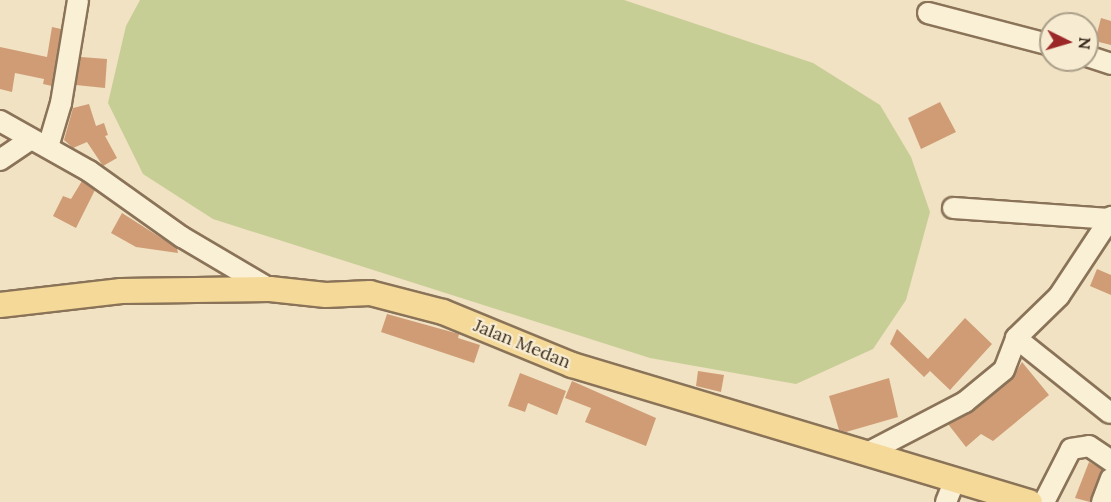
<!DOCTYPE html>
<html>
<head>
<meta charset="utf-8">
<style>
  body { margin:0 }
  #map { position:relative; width:1111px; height:502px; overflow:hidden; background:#f0e2c2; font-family:Lora,serif }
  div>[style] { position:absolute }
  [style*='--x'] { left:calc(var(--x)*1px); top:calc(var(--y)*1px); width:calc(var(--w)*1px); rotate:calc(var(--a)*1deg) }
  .green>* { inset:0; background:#c7ce95 }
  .building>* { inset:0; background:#cf9c76 }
  .roads { filter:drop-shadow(2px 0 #8a7358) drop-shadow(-2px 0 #8a7358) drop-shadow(0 2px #8a7358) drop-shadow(0 -2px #8a7358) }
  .minor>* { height:20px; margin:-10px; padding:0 10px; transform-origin:10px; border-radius:10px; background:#faf0d5 }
  .major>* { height:24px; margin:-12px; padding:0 12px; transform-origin:12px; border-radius:12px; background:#f4d998 }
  span { translate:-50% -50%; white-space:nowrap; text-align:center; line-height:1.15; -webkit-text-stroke:4.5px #f7ecd2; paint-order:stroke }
  .street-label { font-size:18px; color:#392b1d }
  .north { position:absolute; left:1039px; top:12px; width:60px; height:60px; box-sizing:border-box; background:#f7ecd2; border:2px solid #ab9f8a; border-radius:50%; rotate:95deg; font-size:16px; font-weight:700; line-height:24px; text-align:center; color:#392b1d }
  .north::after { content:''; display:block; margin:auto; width:21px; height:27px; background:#9b2726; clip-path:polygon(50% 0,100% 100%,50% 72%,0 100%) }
</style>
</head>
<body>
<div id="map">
  <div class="green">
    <div style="clip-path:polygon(140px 0,624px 0,813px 63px,880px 105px,911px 157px,930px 212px,906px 300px,873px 349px,796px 384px,650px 358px,213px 219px,143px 174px,108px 103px,126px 26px)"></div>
  </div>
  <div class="building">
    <div style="clip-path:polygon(1101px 18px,1111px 21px,1111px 45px,1095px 41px)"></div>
    <div style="clip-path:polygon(52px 27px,61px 29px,52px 86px,43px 84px,44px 79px,15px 73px,12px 92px,0 89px,0 47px,47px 57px)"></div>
    <div style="clip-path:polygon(81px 57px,107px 59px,105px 88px,76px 85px)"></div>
    <div style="clip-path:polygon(940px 102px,956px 132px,921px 149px,908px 118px)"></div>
    <div style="clip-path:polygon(89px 104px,96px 126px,104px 123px,108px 135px,105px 136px,117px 158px,103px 166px,87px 142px,73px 148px,64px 140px,73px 108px)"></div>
    <div style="clip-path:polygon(82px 181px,95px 190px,76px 228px,53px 216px,63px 196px,71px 199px)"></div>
    <div style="clip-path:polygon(122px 213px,177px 248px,178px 253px,136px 247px,111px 233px)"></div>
    <div style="clip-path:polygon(1097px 269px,1111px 275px,1111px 295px,1090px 286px)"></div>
    <div style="clip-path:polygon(387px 314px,459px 334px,458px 338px,480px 345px,474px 363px,381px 332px)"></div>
    <div style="clip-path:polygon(965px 318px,992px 344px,950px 390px,930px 371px,924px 377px,890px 344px,897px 329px,928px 359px)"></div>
    <div style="clip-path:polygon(1022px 362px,1049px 395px,993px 441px,981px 434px,966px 447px,948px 424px,972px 411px,1012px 379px)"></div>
    <div style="clip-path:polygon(698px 371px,724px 375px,721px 392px,696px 386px)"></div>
    <div style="clip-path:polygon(520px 373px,566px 391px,557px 415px,528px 403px,525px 412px,508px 406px)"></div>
    <div style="clip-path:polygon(889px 378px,898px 417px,846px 432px,839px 430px,829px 396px)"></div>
    <div style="clip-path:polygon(572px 381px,656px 418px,646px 446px,585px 422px,591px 408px,565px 398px)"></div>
    <div style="clip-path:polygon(1089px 462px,1103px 470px,1090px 502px,1075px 498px)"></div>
  </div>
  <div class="roads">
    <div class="minor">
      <div style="--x:928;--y:13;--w:127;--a:14.6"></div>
      <div style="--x:1087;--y:56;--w:25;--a:18"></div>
      <div style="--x:0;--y:121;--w:102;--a:29.3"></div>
      <div style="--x:89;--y:171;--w:114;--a:35.4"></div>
      <div style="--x:182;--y:237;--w:102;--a:30.6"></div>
      <div style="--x:48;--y:147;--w:46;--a:-73.5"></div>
      <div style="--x:61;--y:103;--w:104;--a:-80.6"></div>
      <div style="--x:0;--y:160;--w:37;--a:-34"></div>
      <div style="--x:953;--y:208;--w:157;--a:4"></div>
      <div style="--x:1016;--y:338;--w:120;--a:38.6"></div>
      <div style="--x:869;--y:452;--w:108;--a:-27.5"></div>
      <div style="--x:965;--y:402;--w:50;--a:-39.4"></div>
      <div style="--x:1004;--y:370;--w:34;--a:-69"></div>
      <div style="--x:1016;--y:338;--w:60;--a:-44.3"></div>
      <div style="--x:1059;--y:296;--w:95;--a:-56.6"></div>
      <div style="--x:946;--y:502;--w:24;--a:-68"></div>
      <div style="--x:1044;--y:502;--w:59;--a:-63"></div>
      <div style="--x:1071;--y:449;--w:18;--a:-9"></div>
      <div style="--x:1089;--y:446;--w:27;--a:34"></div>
      <div style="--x:1102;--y:502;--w:25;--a:-69"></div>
    </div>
    <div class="major">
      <div style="--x:0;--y:305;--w:122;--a:-6.6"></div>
      <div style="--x:121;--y:291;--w:149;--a:-0.8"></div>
      <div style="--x:270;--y:289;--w:56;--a:6.1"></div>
      <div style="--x:326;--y:295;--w:44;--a:-2.6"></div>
      <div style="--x:370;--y:293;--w:75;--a:14.6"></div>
      <div style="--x:443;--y:312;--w:139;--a:22.3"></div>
      <div style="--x:572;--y:365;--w:478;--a:16.7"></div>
    </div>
  </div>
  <div class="street-label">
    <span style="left:522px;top:344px;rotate:22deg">Jalan Medan</span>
  </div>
  <div class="north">N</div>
</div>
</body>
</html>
